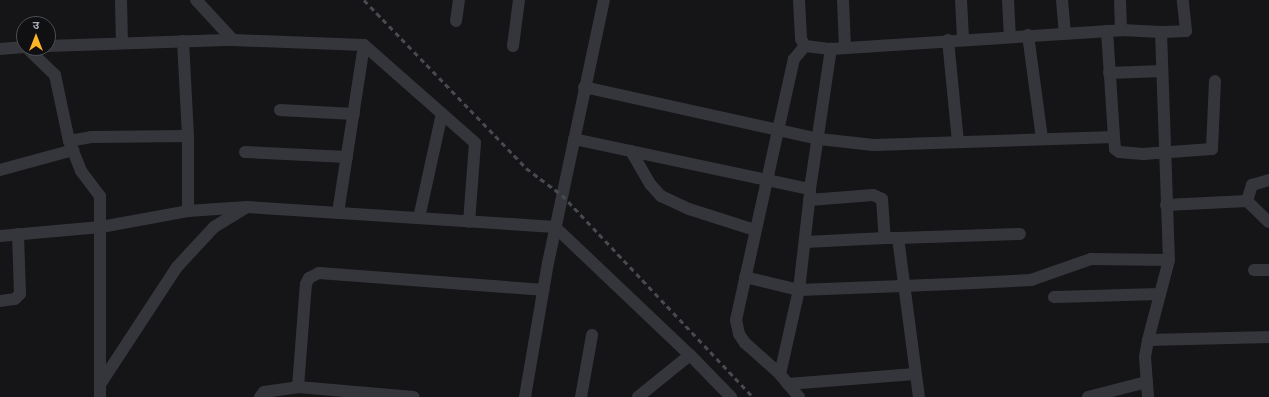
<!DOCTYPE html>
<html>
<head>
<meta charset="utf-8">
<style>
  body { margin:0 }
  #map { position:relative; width:1269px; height:397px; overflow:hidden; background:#151517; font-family:Ubuntu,"Noto Sans Devanagari",sans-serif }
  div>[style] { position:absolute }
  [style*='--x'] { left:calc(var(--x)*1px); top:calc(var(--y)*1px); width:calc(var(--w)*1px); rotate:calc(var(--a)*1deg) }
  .minor>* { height:12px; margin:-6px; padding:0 6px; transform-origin:6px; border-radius:6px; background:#35363c }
  .rail>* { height:3px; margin-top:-1.5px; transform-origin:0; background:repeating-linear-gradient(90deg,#484a51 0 5px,transparent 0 9px) }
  span { translate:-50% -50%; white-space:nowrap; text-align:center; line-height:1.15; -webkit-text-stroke:3px #101012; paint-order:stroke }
  .north { position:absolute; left:16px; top:16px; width:40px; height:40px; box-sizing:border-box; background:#101012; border:1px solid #4c4e54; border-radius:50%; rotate:0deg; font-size:11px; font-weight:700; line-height:16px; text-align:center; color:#a5abb8 }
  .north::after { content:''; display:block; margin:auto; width:14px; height:18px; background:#fdb526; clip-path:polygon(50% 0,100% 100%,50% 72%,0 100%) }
</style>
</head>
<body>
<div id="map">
  <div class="minor">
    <div style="--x:121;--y:0;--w:43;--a:88.7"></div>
    <div style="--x:196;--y:0;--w:54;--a:47.2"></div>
    <div style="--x:799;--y:0;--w:39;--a:87"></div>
    <div style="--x:801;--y:39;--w:8;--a:60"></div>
    <div style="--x:805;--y:46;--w:26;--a:7"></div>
    <div style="--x:843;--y:0;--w:47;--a:87.6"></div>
    <div style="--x:961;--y:0;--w:39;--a:87"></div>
    <div style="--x:1008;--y:0;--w:36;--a:87"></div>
    <div style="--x:1062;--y:0;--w:33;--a:85"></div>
    <div style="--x:1120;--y:0;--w:30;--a:88"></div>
    <div style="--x:1121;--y:30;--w:40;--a:2.9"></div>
    <div style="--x:1161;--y:32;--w:228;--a:88"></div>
    <div style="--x:1169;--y:260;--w:83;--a:104.7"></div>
    <div style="--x:1148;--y:340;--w:17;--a:100"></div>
    <div style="--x:1145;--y:357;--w:40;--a:85.7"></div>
    <div style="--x:456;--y:21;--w:21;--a:-82"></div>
    <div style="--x:1107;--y:31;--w:106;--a:86.2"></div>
    <div style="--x:1161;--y:32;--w:25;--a:-2"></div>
    <div style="--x:1186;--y:31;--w:31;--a:-96"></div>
    <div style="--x:1028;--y:35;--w:105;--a:82.3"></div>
    <div style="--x:948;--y:40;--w:102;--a:84.4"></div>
    <div style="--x:183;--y:41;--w:95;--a:87"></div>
    <div style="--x:188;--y:136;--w:75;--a:90"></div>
    <div style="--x:48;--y:46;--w:185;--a:-1.9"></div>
    <div style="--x:233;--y:40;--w:131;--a:2.2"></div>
    <div style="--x:364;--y:45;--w:148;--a:41.4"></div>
    <div style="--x:475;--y:143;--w:79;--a:94.3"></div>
    <div style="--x:513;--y:46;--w:46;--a:-82.6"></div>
    <div style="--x:27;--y:48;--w:39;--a:44"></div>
    <div style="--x:55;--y:75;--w:67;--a:78"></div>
    <div style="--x:69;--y:141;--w:32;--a:68"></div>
    <div style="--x:81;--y:171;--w:31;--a:53"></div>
    <div style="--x:100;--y:196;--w:201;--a:90"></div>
    <div style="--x:0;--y:49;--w:24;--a:-5"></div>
    <div style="--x:1109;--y:73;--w:53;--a:-2.2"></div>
    <div style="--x:584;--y:87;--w:241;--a:12.5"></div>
    <div style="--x:819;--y:139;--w:55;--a:6.2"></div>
    <div style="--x:874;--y:145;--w:240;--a:-1.9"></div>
    <div style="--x:1114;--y:137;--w:12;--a:85"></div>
    <div style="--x:1115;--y:149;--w:5;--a:37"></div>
    <div style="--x:1119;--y:152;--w:24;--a:5"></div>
    <div style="--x:1143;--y:154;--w:69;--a:-4.1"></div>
    <div style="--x:1212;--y:149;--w:68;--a:-87.5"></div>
    <div style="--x:280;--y:110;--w:74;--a:3.1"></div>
    <div style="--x:574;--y:139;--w:241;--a:12"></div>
    <div style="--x:810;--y:189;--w:142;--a:-81.5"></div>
    <div style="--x:831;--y:49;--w:291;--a:-3.7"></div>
    <div style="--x:69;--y:141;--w:22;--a:-10"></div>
    <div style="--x:91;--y:137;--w:97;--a:-0.6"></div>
    <div style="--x:631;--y:151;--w:39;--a:60"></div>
    <div style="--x:651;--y:185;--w:15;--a:48"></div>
    <div style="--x:661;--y:196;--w:31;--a:25"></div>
    <div style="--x:689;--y:209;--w:69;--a:17.7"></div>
    <div style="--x:245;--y:152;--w:102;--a:2.8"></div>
    <div style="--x:0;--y:170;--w:76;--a:-15.3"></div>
    <div style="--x:809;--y:200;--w:64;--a:-4.5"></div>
    <div style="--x:873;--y:195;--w:10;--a:24"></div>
    <div style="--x:882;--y:199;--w:39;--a:86"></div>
    <div style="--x:885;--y:238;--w:13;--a:0"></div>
    <div style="--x:898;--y:238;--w:160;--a:82.5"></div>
    <div style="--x:1247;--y:201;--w:30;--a:44"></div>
    <div style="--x:1166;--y:205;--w:81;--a:-2.8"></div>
    <div style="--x:1247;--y:201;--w:17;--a:-73"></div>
    <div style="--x:1252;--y:185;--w:18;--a:-16"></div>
    <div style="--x:338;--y:213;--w:170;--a:-81.2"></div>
    <div style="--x:419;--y:218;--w:107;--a:-77.6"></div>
    <div style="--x:0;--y:236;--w:101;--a:-5.1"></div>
    <div style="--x:101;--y:227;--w:88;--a:-10.4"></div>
    <div style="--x:188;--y:211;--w:59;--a:-3.9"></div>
    <div style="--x:247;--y:207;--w:309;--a:3.7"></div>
    <div style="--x:555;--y:227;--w:186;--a:43.5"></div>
    <div style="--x:690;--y:355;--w:59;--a:45.7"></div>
    <div style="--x:898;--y:238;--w:122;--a:-1.9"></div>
    <div style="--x:805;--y:242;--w:80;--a:-2.9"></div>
    <div style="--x:1254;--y:270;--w:15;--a:0"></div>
    <div style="--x:745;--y:277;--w:56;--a:13.5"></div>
    <div style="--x:799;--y:290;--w:154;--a:-2.2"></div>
    <div style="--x:953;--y:284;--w:78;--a:-2.9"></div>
    <div style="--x:1031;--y:280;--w:64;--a:-19.3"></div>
    <div style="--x:1091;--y:259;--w:78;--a:0.7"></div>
    <div style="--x:1054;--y:297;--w:106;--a:-1.6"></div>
    <div style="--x:0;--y:301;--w:15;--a:-8"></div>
    <div style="--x:15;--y:299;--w:7;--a:-45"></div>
    <div style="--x:20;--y:294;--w:60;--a:-91.9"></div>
    <div style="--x:1148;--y:340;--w:121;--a:-1.4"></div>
    <div style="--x:780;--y:374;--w:47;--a:-138.5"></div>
    <div style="--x:745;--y:343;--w:11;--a:-124"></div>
    <div style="--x:739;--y:334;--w:14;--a:-102"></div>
    <div style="--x:736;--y:320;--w:267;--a:-77.5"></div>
    <div style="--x:794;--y:59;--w:17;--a:-50"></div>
    <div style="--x:101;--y:383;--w:139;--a:-56.8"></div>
    <div style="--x:177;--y:267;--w:54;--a:-47.2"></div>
    <div style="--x:214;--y:227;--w:35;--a:-31"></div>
    <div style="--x:788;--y:384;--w:127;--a:-4.5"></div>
    <div style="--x:298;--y:387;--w:116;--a:4.9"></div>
    <div style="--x:260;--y:397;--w:6;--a:-51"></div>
    <div style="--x:264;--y:392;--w:34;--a:-8"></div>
    <div style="--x:298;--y:387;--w:103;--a:-85.6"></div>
    <div style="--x:306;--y:284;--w:7;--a:-63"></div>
    <div style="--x:309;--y:278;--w:11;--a:-27"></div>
    <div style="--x:319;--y:273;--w:225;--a:4.3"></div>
    <div style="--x:525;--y:397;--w:136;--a:-80.3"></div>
    <div style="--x:548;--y:263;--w:269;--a:-78"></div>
    <div style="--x:581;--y:397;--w:63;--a:-79.9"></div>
    <div style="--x:638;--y:397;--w:67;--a:-38.9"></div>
    <div style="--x:799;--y:397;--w:30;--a:-130"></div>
    <div style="--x:780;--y:374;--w:86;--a:-77.3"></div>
    <div style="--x:799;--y:290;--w:98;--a:-83.5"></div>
    <div style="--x:1088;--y:397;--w:61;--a:-14.3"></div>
  </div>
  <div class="rail">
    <div style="--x:364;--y:0;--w:233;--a:46"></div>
    <div style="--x:526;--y:168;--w:45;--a:36.9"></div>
    <div style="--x:562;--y:195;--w:278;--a:46.6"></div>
  </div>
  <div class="north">उ</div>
</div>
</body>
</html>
